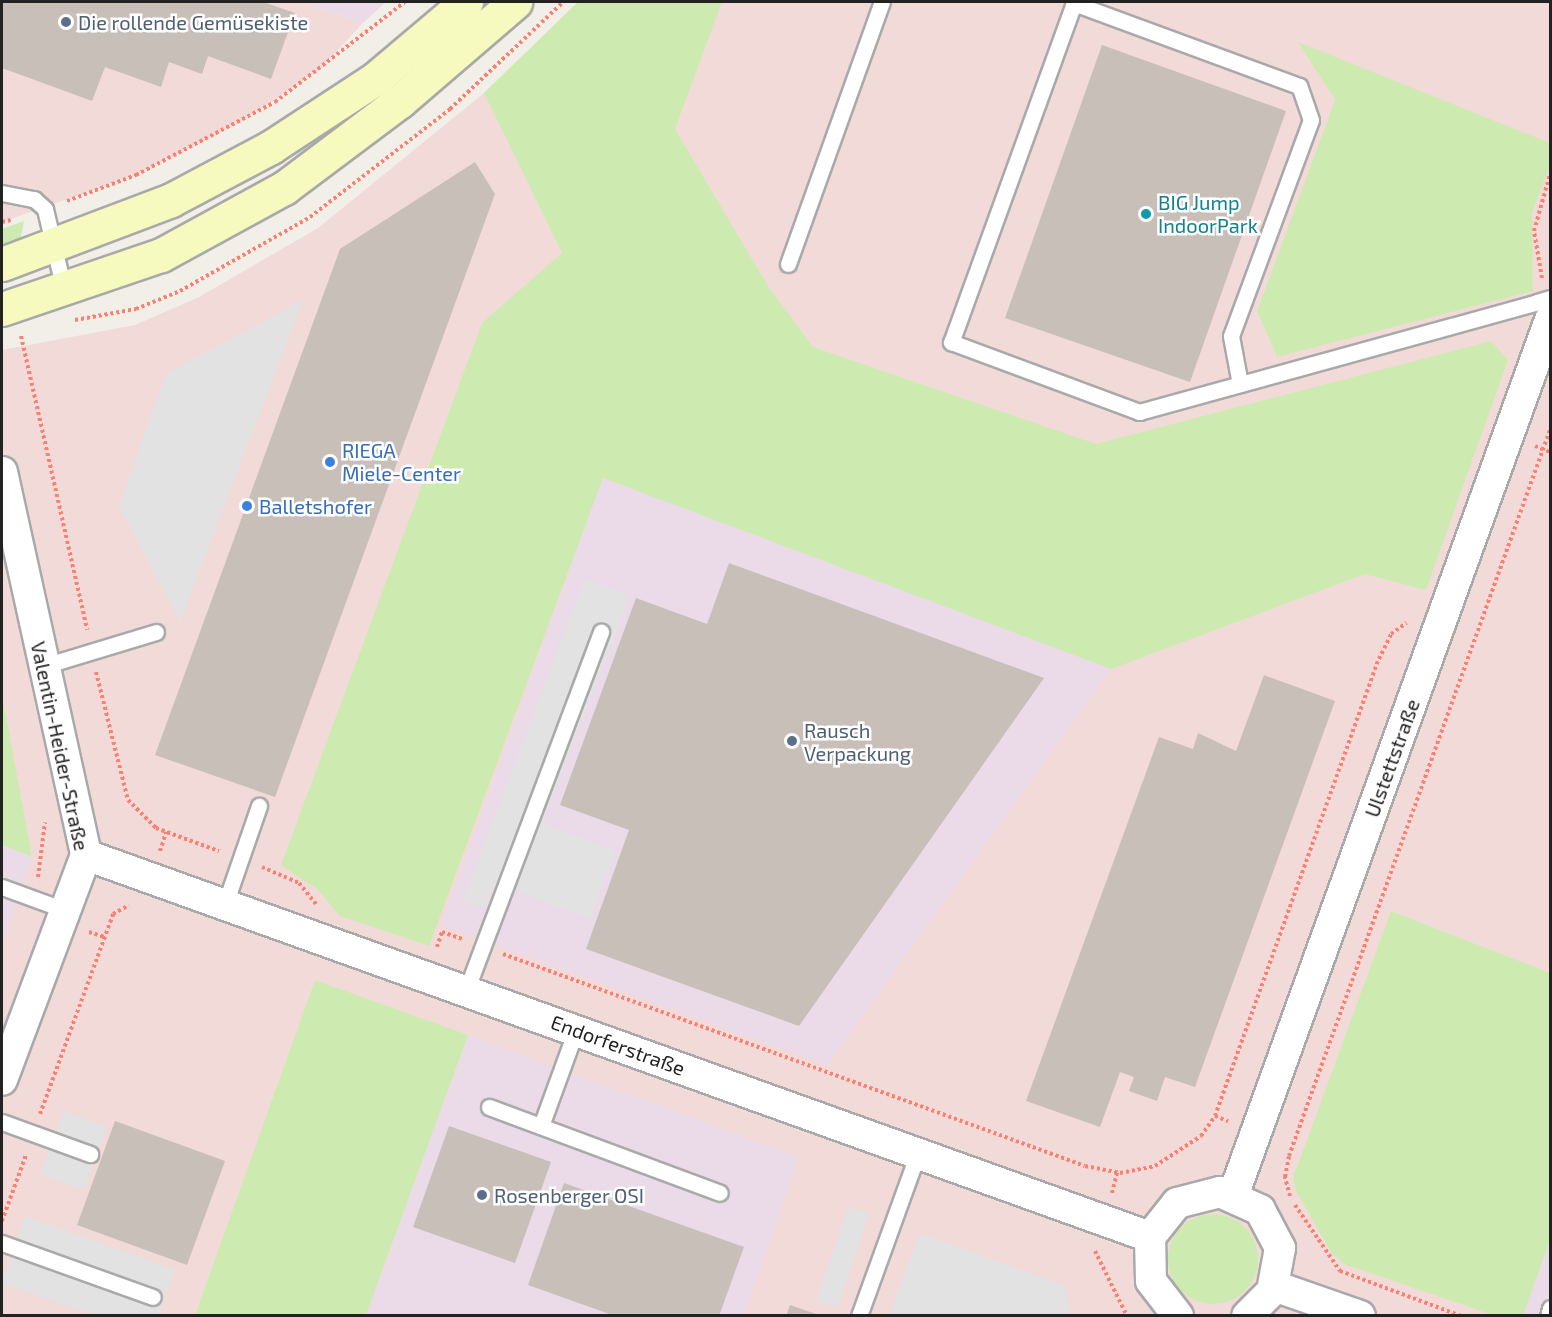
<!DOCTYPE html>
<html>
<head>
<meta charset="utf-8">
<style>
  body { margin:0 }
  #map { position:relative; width:1552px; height:1317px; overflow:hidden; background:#f2efe9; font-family:"Exo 2",sans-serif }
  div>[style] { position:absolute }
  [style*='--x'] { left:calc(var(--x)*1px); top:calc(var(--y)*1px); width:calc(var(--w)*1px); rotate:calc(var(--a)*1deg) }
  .commercial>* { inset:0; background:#f2dad9 }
  .industrial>* { inset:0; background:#ebdbe8 }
  .grass>* { inset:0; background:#cdebb0 }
  .round { border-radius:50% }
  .parking>* { inset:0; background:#e2e2e2 }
  .building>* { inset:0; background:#c7bfb8 }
  .path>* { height:4px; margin-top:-2px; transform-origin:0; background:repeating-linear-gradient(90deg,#fa8072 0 3px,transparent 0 6px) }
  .roads { filter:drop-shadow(2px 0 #a9a9a9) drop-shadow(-2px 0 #a9a9a9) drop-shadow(0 2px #a9a9a9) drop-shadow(0 -2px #a9a9a9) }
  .service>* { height:15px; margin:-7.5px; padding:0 7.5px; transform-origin:7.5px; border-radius:7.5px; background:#fff }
  .minor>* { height:30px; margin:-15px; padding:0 15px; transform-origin:15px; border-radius:15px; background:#fff }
  .secondary>* { height:33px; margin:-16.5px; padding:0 16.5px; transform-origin:16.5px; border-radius:16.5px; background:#f7fabf }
  .dots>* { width:16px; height:16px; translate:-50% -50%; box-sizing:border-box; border:3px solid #fff; border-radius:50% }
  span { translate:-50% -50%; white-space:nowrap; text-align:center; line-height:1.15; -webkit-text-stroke:5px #fff; paint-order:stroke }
  .service-label { font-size:20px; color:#4e5e75 }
  .left { translate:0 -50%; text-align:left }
  .culture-label { font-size:20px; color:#0d838f }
  .shop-label { font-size:20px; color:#366cbe }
  .street-label { font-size:20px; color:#222 }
  .frame { position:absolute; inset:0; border:3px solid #222; pointer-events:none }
</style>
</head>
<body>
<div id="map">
  <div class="commercial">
    <div style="clip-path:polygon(2px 2px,303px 2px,363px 23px,319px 70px,239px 123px,136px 175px,2px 222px)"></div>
    <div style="clip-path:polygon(578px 2px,1550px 2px,1550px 1315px,2px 1315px,2px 350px,135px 325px,199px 297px,318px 228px,484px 93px)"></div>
  </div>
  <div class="industrial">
    <div style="clip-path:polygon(303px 2px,386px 2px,363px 23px)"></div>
    <div style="clip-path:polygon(603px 478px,1111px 669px,827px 1065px,441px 925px)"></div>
    <div style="clip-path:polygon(2px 845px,32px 857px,2px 944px)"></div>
    <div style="clip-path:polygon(468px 1035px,799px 1157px,744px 1315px,366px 1316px)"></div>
    <div style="clip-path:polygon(1550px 1240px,1550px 1315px,1523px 1315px)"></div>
  </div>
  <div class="grass">
    <div style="clip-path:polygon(578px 2px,722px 2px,675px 129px,768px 286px,813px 347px,1096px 444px,1491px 341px,1508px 360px,1426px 590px,1365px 574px,1111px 669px,603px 478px,429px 946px,340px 916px,317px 889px,281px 865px,482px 323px,562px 253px,484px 93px)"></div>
    <div style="clip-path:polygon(1298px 42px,1550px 143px,1550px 165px,1532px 212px,1533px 291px,1277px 357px,1257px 311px,1335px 100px)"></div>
    <div style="clip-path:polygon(24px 221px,20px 241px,2px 250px,2px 229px)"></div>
    <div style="clip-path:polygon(2px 694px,32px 857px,2px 845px)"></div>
    <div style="clip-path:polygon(1391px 911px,1550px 973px,1550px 1240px,1523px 1315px,1493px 1315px,1344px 1264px,1331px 1252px,1296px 1191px,1293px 1178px)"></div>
    <div style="clip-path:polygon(315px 980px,468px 1035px,366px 1315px,195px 1315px)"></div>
    <div class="round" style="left:1168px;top:1214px;width:90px;height:90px"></div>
  </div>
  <div class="parking">
    <div style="clip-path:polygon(303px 300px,180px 622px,119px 506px,166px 374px)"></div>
    <div style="clip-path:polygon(585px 579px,630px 596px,543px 823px,615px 851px,590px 919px,495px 883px,485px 909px,463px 901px)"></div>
    <div style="clip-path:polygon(64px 1111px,107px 1127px,84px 1190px,40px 1174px)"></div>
    <div style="clip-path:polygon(849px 1206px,869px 1213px,837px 1308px,816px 1301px)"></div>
    <div style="clip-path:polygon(25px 1216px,175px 1270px,159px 1315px,94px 1315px,2px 1283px)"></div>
    <div style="clip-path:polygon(920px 1233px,1065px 1286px,1070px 1315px,889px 1315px)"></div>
  </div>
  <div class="building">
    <div style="clip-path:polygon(2px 2px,263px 2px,295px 13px,271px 79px,208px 56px,202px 74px,169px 62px,161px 87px,105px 67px,92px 101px,2px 68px)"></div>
    <div style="clip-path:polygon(1102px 45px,1286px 111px,1190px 382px,1005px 318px)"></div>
    <div style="clip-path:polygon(475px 162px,495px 194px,275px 797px,155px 755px,340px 249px)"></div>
    <div style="clip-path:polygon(729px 563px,1044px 678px,799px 1026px,586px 949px,629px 830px,560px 805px,636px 598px,707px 624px)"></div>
    <div style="clip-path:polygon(1264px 675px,1335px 701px,1195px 1087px,1165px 1077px,1157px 1101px,1129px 1091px,1134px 1077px,1120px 1072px,1100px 1127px,1026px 1101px,1159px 737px,1193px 749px,1198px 733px,1236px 751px)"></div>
    <div style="clip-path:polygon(115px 1121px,225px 1161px,187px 1265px,77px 1225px)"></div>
    <div style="clip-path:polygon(449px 1126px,551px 1162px,515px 1263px,413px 1227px)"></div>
    <div style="clip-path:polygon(564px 1183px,744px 1247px,719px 1316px,615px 1316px,528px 1285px)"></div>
    <div style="clip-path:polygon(790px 1305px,819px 1315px,819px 1316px,786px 1316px)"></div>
  </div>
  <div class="path">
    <div style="--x:67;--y:201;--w:74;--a:-20.6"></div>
    <div style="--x:136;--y:175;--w:157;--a:-27.7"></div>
    <div style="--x:275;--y:102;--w:164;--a:-37.6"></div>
    <div style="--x:2;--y:222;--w:9;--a:-13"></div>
    <div style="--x:1542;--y:278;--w:48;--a:-99.7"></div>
    <div style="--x:1534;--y:231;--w:59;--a:-74.3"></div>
    <div style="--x:75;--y:320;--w:62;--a:-10.2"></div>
    <div style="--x:136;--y:309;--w:48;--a:-22.2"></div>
    <div style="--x:180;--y:291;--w:150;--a:-29.6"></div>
    <div style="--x:310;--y:217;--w:177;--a:-37.6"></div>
    <div style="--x:450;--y:109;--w:156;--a:-43.4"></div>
    <div style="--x:21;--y:336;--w:301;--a:77.3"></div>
    <div style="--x:1535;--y:446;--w:16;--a:22"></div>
    <div style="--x:96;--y:672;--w:132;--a:76"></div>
    <div style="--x:128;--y:800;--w:40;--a:45"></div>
    <div style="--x:156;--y:828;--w:67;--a:20.1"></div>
    <div style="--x:160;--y:851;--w:20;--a:-72"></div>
    <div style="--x:262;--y:867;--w:40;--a:23.4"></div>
    <div style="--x:299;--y:883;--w:27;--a:51"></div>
    <div style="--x:38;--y:877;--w:55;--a:-82.7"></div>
    <div style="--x:89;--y:932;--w:16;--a:18"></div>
    <div style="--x:437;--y:947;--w:16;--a:-72"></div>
    <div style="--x:442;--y:932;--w:21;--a:19"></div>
    <div style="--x:503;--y:954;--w:619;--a:20.01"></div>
    <div style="--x:1085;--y:1166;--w:36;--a:11"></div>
    <div style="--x:1120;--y:1173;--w:36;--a:-11"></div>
    <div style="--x:1155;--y:1166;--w:55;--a:-33.1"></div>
    <div style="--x:1201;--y:1136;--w:24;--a:-55"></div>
    <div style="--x:1215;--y:1116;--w:486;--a:-70.3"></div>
    <div style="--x:1379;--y:659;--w:28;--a:-64"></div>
    <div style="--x:1391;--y:634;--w:19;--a:-36"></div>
    <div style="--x:40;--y:1114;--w:213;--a:-69.9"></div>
    <div style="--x:113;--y:914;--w:18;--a:-29"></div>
    <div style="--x:1215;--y:1116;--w:14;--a:21"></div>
    <div style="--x:1112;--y:1193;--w:21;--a:-76"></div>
    <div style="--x:1290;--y:1196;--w:20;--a:-105"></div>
    <div style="--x:1285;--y:1177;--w:21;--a:-79"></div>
    <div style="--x:1289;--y:1156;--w:771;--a:-70.23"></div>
    <div style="--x:1295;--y:1205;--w:80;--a:55.7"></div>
    <div style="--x:1340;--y:1271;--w:129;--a:20.4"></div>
    <div style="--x:2;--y:1221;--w:70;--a:-70"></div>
    <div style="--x:1095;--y:1251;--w:72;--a:63.8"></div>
  </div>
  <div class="roads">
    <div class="service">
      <div style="--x:2;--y:193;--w:33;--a:11"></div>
      <div style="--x:34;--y:199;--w:15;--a:42"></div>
      <div style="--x:45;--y:209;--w:83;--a:76.8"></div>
      <div style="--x:788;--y:264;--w:278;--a:-70.3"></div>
      <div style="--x:1240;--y:384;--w:49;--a:-100.6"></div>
      <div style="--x:1231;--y:336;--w:230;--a:-69.7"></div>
      <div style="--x:1311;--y:120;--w:36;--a:-109"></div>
      <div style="--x:1299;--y:86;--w:240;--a:-159.8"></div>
      <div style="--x:1074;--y:3;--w:361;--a:109.9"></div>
      <div style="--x:951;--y:342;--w:201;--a:20.4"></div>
      <div style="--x:1139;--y:412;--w:413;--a:-15.4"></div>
      <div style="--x:1537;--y:302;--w:14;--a:-17"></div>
      <div style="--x:44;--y:666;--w:117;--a:-16.9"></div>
      <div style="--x:2;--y:887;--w:67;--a:20.1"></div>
      <div style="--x:225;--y:904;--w:104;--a:-70.9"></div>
      <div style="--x:466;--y:991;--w:384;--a:-69.4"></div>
      <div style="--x:489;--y:1107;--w:246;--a:20.4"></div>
      <div style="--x:2;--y:1122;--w:94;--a:20"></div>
      <div style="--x:541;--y:1126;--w:102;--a:-70"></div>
      <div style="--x:2;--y:1243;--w:160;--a:19.7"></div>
      <div style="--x:859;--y:1316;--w:173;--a:-70.1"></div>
      <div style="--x:1548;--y:1316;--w:8;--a:-76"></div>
    </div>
    <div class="minor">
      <div style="--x:2;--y:472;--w:392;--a:77.6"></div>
      <div style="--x:86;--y:855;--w:240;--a:110.5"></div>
      <div style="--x:86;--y:855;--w:1130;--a:19.75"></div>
      <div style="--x:1233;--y:1196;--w:932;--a:-70.11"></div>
      <div style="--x:1274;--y:1286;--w:91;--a:19.2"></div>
      <div style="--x:1178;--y:1316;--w:44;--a:-127.6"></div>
      <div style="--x:1151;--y:1281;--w:44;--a:-91.3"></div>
      <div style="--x:1150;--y:1237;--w:43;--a:-51.5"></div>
      <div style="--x:1177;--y:1203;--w:44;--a:-14.3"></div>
      <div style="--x:1220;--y:1192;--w:44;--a:24.2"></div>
      <div style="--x:1260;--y:1210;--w:43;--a:62.2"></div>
      <div style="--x:1280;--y:1248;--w:44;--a:100.5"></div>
      <div style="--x:1272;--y:1291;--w:35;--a:135"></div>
    </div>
    <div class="secondary">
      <div style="--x:2;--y:264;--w:181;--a:-20.7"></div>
      <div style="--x:171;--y:200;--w:113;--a:-27.9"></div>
      <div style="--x:271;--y:147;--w:124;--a:-33.2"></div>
      <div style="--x:375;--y:79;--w:119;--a:-40.2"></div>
      <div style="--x:2;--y:309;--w:168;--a:-18.8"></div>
      <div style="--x:161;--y:255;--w:140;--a:-28.6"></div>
      <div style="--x:284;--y:188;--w:145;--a:-36.9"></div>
      <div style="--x:400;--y:101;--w:152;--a:-40.7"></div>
    </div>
  </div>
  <div class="dots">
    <div style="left:66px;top:22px;background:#5c6f8a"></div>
    <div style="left:1146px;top:214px;background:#0f9aa8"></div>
    <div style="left:330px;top:462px;background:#3f7fe0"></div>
    <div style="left:247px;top:506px;background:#3f7fe0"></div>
    <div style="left:792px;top:741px;background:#5c6f8a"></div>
    <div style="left:482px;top:1195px;background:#5c6f8a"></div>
  </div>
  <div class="service-label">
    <span class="left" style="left:78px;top:22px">Die rollende Gemüsekiste</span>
    <span class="left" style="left:804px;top:742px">Rausch<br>Verpackung</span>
    <span class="left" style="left:494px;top:1195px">Rosenberger OSI</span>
  </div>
  <div class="culture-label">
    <span class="left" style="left:1158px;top:214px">BIG Jump<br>IndoorPark</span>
  </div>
  <div class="shop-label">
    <span class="left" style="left:342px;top:462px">RIEGA<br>Miele-Center</span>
    <span class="left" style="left:259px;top:506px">Balletshofer</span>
  </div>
  <div class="street-label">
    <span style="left:60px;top:746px;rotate:78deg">Valentin-Heider-Straße</span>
    <span style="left:1392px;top:758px;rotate:-70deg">Ulstettstraße</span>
    <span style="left:618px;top:1045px;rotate:20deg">Endorferstraße</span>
  </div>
  <div class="frame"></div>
</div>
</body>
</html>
